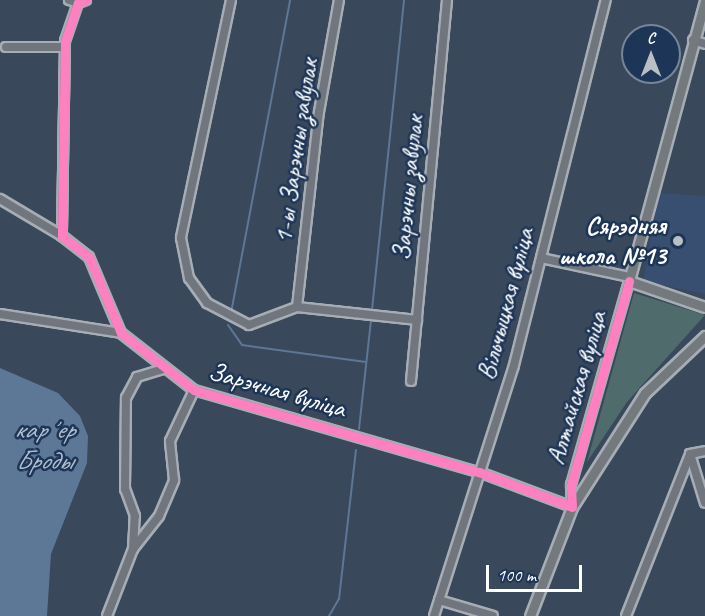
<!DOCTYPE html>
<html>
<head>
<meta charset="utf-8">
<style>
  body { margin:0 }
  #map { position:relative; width:705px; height:616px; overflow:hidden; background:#3a485b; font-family:Caveat,sans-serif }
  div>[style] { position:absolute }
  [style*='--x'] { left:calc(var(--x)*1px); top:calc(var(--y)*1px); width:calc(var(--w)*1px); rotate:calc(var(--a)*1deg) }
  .built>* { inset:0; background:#384f71 }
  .green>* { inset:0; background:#4f6b6c }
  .water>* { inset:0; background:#5d7796 }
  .stream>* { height:2px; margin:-1px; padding:0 1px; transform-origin:1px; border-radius:1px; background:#5d7796 }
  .roads { filter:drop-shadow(2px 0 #a6adb5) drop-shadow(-2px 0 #a6adb5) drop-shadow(0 2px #a6adb5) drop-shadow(0 -2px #a6adb5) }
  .minor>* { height:8px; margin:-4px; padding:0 4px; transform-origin:4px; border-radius:4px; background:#70757e }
  .major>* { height:9px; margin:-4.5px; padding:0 4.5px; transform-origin:4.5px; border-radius:4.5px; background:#74797e }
  .cycleway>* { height:9px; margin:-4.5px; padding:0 4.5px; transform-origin:4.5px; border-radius:4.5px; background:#ff80c0 }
  .dots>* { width:16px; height:16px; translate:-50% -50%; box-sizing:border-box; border:3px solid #1d3557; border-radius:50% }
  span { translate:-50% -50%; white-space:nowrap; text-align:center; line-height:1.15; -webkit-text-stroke:5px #1d3557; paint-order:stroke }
  .street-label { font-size:26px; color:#fff }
  .poi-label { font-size:26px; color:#fff; font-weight:700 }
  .right { translate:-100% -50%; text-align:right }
  .water-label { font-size:27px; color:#b0bece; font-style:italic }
  .north { position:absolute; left:621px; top:24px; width:60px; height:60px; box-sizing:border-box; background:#1d3557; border:2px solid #77869a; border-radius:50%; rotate:0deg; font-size:16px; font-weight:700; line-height:24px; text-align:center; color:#fff }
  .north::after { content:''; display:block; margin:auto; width:21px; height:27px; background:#babfc6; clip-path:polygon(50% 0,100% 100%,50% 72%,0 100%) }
  .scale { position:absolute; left:486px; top:565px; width:96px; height:27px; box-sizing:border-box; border:3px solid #fff; border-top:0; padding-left:8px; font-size:18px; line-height:21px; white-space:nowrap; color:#fff; -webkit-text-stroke:4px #1d3557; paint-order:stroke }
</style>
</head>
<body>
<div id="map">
  <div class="built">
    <div style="clip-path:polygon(659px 193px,705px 196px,705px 294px,643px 281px)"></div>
  </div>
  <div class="green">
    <div style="clip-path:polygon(634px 293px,705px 315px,627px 402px,587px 462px)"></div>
  </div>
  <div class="water">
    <div style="clip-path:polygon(0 368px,58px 393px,80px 416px,88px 436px,87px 463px,51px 554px,47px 616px,0 616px)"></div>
  </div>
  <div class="stream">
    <div style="--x:372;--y:310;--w:312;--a:-84.1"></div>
    <div style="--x:231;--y:313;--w:319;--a:-79.3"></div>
    <div style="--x:228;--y:325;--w:24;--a:55"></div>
    <div style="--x:242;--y:345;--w:125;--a:7.8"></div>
    <div style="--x:359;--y:429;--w:109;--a:-83.7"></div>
    <div style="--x:329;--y:616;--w:20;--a:-60"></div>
    <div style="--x:339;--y:599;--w:150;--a:-83.5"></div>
  </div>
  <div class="roads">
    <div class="minor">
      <div style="--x:69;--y:0;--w:9;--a:18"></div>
      <div style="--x:86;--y:0;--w:9;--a:159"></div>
      <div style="--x:78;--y:3;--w:40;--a:108.9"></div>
      <div style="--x:65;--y:41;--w:195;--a:90.9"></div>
      <div style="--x:62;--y:236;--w:34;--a:38"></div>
      <div style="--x:89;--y:257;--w:82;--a:67.2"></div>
      <div style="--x:121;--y:333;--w:93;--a:38"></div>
      <div style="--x:194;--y:390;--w:297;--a:16.1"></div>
      <div style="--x:479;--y:472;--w:99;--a:20.6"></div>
      <div style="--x:572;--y:507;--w:22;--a:-93"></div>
      <div style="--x:571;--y:485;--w:212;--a:-74.1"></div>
      <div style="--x:231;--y:0;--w:243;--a:101.9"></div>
      <div style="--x:181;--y:238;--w:41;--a:78.7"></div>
      <div style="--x:189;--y:278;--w:31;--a:54"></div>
      <div style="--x:207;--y:303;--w:47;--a:27.6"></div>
      <div style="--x:249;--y:325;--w:51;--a:-20.6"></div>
      <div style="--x:297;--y:307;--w:121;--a:6.2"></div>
      <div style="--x:693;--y:40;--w:13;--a:18"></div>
      <div style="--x:6;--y:47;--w:59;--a:0"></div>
      <div style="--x:0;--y:199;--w:72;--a:30.8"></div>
      <div style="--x:541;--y:258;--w:91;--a:12.1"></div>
      <div style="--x:297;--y:307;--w:196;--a:-83.6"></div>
      <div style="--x:319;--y:112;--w:114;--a:-79.9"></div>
      <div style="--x:0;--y:314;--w:122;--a:8.9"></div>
      <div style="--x:411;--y:381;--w:383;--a:-84.6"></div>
      <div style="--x:690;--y:454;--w:51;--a:73"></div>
      <div style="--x:690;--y:454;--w:15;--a:-11"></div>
      <div style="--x:133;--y:549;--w:33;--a:-87"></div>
      <div style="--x:135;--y:516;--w:29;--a:-110"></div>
      <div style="--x:125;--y:489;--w:91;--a:-89.4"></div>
      <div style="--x:126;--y:398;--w:24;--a:-62"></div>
      <div style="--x:137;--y:377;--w:30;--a:-17"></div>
      <div style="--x:439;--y:600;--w:56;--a:16.5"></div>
      <div style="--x:107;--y:616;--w:72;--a:-68.8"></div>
      <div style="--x:133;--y:549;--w:42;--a:-51.8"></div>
      <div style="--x:159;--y:516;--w:39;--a:-67"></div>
      <div style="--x:174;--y:480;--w:39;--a:-96"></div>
      <div style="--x:170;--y:441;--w:56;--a:-64.8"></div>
      <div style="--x:434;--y:616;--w:263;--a:-72.3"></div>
      <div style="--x:514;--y:365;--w:376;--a:-75.9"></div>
      <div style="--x:626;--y:616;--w:174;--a:-68.4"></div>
    </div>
    <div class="major">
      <div style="--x:705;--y:1;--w:290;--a:105.2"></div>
      <div style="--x:629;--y:281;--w:80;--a:18.9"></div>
      <div style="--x:530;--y:616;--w:117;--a:-68.9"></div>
      <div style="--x:572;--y:507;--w:135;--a:-57.4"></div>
      <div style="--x:645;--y:393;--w:83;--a:-43.5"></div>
    </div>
  </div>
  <div class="cycleway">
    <div style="--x:86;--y:0;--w:9;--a:159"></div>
    <div style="--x:78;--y:3;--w:40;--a:108.9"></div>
    <div style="--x:65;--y:41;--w:195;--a:90.9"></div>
    <div style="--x:62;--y:236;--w:34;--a:38"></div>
    <div style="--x:89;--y:257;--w:82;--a:67.2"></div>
    <div style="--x:121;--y:333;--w:93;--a:38"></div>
    <div style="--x:194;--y:390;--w:297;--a:16.1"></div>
    <div style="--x:479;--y:472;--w:99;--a:20.6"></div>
    <div style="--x:572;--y:507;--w:22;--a:-93"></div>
    <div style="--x:571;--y:485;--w:212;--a:-74.1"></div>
  </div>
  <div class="dots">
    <div style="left:678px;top:241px;background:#babfc6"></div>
  </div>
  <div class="street-label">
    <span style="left:296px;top:151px;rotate:-82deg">1-ы Зарэчны завулак</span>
    <span style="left:408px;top:188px;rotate:-85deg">Зарэчны завулак</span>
    <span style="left:506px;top:304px;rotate:-75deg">Вільчыцкая вуліца</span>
    <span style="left:577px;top:388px;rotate:-74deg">Алтайская вуліца</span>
    <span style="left:277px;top:390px;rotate:16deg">Зарэчная вуліца</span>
  </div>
  <div class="poi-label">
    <span class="right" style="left:666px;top:241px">Сярэдняя<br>школа №13</span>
  </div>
  <div class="water-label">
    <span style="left:44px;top:445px">карʼер<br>Броды</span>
  </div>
  <div class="north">С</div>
  <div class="scale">100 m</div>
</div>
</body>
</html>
